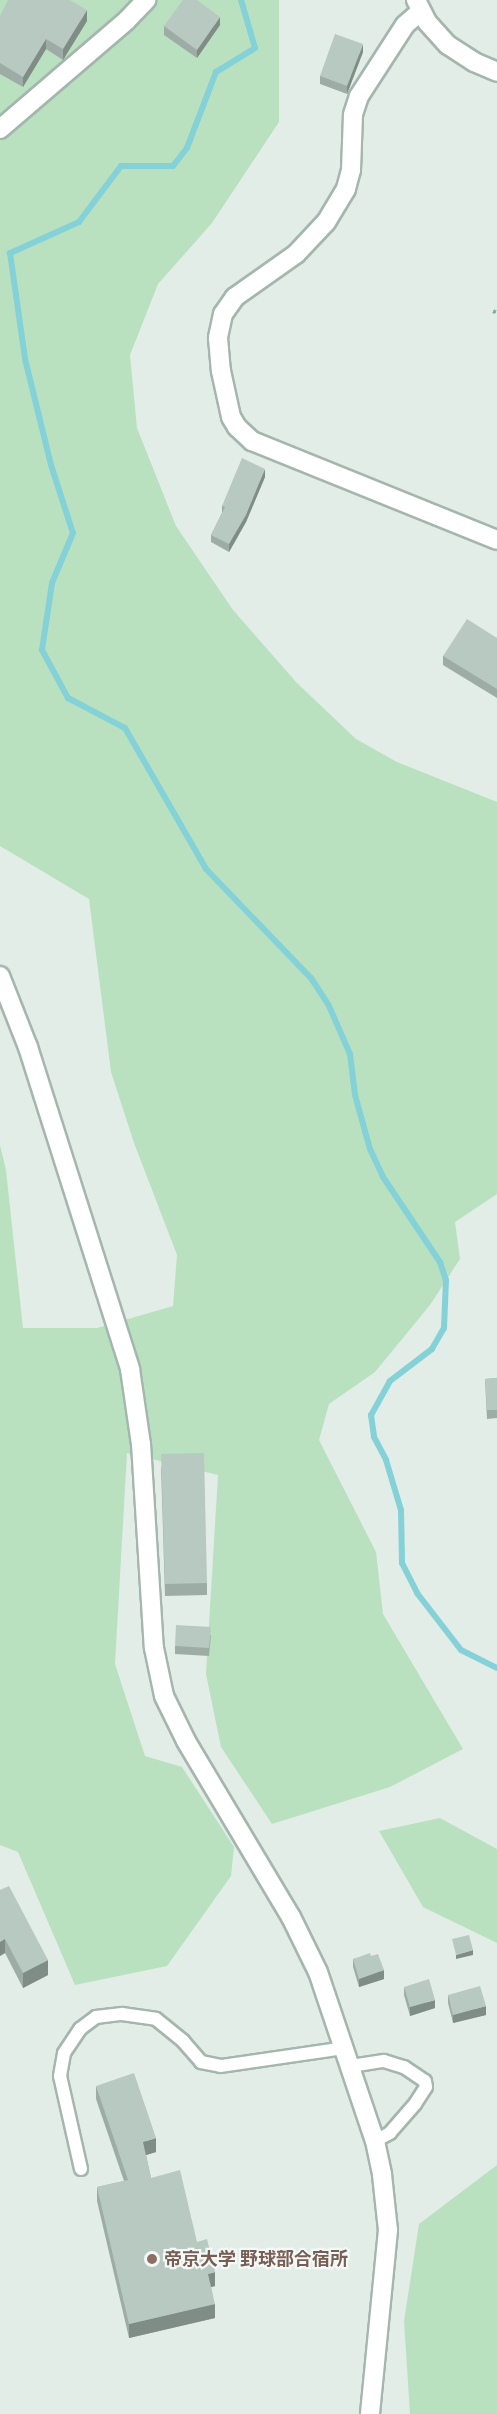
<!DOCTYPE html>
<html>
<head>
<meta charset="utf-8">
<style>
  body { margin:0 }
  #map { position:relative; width:497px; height:2414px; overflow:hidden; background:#e2ede7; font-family:"Titillium Web","Noto Sans JP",sans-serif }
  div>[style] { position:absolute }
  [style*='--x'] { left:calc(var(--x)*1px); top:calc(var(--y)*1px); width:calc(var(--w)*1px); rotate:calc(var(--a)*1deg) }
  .green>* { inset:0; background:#b9e1c0 }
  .stream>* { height:6px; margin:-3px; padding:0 3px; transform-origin:3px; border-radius:3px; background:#84d1d8 }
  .path>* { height:4px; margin-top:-2px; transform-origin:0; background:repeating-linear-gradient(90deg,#7fb4a0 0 3px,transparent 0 7.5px) }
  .roads { filter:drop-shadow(2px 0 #a4b6ae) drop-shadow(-2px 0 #a4b6ae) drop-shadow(0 2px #a4b6ae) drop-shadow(0 -2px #a4b6ae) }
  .lane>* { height:12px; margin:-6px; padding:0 6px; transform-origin:6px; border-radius:6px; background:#fff }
  .street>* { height:18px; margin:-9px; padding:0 9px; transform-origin:9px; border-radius:9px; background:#fff }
  .secondary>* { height:18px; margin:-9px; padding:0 9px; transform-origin:9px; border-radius:9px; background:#fff }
  .wall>* { inset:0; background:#9dada5 }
  .shaded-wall>* { inset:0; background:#808d86 }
  .building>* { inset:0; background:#b7c9c0 }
  .dots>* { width:16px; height:16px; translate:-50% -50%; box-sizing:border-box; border:3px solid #f3f9f6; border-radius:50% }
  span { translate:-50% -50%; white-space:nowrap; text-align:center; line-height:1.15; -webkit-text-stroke:4.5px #f3f9f6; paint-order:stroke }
  .education-label { font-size:18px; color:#785e54; font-weight:700 }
  .left { translate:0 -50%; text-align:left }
</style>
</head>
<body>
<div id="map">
  <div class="green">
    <div style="clip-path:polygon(0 0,279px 0,279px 122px,212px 223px,158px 284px,130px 355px,137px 428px,176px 526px,233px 610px,296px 682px,356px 739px,397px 762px,497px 802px,497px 1194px,455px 1222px,460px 1259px,430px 1305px,375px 1372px,329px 1404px,319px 1440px,376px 1552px,383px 1614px,463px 1749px,390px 1787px,272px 1824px,221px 1747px,206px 1674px,218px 1475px,127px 1453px,115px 1664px,145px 1756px,182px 1767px,234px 1847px,231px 1876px,167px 1966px,75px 1985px,18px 1852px,0 1845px,0 1145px,6px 1170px,23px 1328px,97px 1328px,173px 1306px,177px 1255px,134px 1143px,111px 1072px,89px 899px,0 846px)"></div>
    <div style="clip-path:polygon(440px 1818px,497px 1849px,497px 1943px,423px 1907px,379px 1831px)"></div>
    <div style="clip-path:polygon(497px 2165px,497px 2414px,410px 2414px,404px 2321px,419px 2224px)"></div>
  </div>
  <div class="stream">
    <div style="--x:241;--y:0;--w:50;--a:73.7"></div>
    <div style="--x:255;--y:48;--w:46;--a:148.4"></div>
    <div style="--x:216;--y:72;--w:81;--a:110.9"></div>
    <div style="--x:187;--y:148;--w:23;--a:128"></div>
    <div style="--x:173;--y:166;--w:52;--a:180"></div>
    <div style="--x:121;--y:166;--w:70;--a:126.9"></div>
    <div style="--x:79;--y:222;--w:76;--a:155.8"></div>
    <div style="--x:10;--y:253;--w:107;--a:81.9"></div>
    <div style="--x:25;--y:359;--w:109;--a:76.2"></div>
    <div style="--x:51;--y:465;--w:71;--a:72.1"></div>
    <div style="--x:73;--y:533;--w:54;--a:112.8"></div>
    <div style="--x:52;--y:583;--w:68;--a:98.5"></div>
    <div style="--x:42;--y:650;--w:55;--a:61.6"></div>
    <div style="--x:68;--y:698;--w:64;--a:27.8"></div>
    <div style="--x:125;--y:728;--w:163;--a:60.1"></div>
    <div style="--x:206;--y:869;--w:151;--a:46.1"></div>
    <div style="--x:311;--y:978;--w:33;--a:57"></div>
    <div style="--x:329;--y:1006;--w:52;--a:66.4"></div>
    <div style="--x:350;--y:1054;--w:41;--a:83"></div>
    <div style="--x:355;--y:1095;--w:56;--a:74.5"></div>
    <div style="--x:370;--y:1149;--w:31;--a:65"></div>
    <div style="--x:383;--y:1177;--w:102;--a:56.2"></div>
    <div style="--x:440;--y:1262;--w:19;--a:72"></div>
    <div style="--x:446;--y:1280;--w:48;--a:92.4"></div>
    <div style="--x:444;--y:1328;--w:24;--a:120"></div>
    <div style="--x:432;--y:1349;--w:53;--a:142.7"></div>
    <div style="--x:390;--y:1381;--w:39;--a:119"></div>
    <div style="--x:371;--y:1415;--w:22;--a:82"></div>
    <div style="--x:374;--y:1437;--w:26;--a:62"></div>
    <div style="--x:386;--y:1460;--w:52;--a:73.3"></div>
    <div style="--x:401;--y:1510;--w:53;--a:88.9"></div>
    <div style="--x:402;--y:1563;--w:34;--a:63"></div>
    <div style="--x:417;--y:1593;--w:72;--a:52.3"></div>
    <div style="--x:461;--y:1650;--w:40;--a:26.6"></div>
  </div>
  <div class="path">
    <div style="--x:493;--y:311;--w:4;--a:27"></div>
  </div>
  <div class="roads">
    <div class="lane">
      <div style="--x:351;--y:2066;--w:33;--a:-9"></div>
      <div style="--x:384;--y:2061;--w:21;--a:17"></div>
      <div style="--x:404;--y:2067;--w:25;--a:34"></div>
      <div style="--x:425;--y:2081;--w:6;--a:81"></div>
      <div style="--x:426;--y:2087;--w:20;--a:123"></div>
      <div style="--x:415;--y:2104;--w:38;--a:131"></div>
      <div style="--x:390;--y:2133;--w:17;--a:152"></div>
      <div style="--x:81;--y:2169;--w:95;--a:-102.7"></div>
      <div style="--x:60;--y:2076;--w:23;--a:-80"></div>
      <div style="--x:64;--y:2053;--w:29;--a:-56"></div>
      <div style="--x:80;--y:2029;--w:20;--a:-37"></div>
      <div style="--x:96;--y:2017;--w:26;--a:-7"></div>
      <div style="--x:122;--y:2014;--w:34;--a:8"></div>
      <div style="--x:156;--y:2019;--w:35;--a:39"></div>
      <div style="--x:183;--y:2041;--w:28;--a:49"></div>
      <div style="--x:201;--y:2062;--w:20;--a:11"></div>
      <div style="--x:221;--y:2066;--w:125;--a:-8.3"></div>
    </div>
    <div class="street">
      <div style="--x:421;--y:11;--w:21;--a:139"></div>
      <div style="--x:405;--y:25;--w:85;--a:122.9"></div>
      <div style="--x:359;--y:96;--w:20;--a:108"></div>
      <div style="--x:353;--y:115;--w:55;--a:92.1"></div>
      <div style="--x:351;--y:170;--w:20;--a:105"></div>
      <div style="--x:346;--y:189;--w:39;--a:121"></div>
      <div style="--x:326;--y:222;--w:44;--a:133.2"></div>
      <div style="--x:296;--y:254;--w:75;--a:144.8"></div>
      <div style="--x:235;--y:297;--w:21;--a:125"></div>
      <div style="--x:223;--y:314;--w:25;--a:102"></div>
      <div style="--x:218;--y:338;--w:33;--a:85"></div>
      <div style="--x:221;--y:371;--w:47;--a:77.7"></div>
      <div style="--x:231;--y:417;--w:12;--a:59"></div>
      <div style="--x:237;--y:427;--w:21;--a:43"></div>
      <div style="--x:252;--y:441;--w:264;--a:22"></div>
      <div style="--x:0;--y:129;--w:167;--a:-40.6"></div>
      <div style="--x:127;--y:20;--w:28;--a:-46"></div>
    </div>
    <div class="secondary">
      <div style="--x:416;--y:0;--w:25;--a:63"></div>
      <div style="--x:427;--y:22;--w:31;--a:48"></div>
      <div style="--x:448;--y:45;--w:31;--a:33"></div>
      <div style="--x:474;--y:62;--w:25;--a:23"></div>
      <div style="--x:0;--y:976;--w:76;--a:68.5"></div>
      <div style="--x:28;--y:1047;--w:338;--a:72.4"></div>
      <div style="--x:130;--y:1369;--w:76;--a:81.7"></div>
      <div style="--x:141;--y:1444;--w:204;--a:86.4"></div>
      <div style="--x:154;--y:1648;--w:49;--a:78.2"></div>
      <div style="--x:164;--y:1696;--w:50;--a:63.9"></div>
      <div style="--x:186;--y:1741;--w:205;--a:59.2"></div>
      <div style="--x:291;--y:1917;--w:61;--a:63.9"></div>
      <div style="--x:318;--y:1972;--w:178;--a:71.4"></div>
      <div style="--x:375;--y:2141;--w:35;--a:78"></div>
      <div style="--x:382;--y:2175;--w:55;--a:83.8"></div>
      <div style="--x:388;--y:2230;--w:185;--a:95.6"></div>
    </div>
  </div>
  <div class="wall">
    <div style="clip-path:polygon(0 16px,87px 21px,63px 60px,46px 49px,23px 87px,0 74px)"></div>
    <div style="clip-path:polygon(220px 25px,197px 58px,164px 35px,164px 26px)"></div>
    <div style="clip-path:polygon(363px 52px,347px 94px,320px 84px,320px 76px)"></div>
    <div style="clip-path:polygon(265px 477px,246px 522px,229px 552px,211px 542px,211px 535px,222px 513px,222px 506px)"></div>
    <div style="clip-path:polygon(497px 638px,497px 698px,443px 665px,443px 656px)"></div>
    <div style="clip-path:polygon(497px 1378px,497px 1418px,487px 1419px,485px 1379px)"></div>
    <div style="clip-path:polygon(161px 1466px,207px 1583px,207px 1595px,165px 1596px)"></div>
    <div style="clip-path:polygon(211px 1635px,209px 1656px,175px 1654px,175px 1646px)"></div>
    <div style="clip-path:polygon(0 1890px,48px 1975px,23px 1988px,5px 1953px,0 1956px)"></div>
    <div style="clip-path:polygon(371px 1956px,384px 1979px,359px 1987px,353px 1967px,353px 1959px)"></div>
    <div style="clip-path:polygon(404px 1987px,435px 2008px,410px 2016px,404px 1995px)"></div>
    <div style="clip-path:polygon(448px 1995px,486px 2015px,453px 2023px,448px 2003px)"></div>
    <div style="clip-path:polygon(96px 2086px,156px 2152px,146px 2155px,151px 2178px,197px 2242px,215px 2286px,211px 2287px,215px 2318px,129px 2338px,97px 2201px,97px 2187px,124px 2181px,96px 2099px)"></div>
  </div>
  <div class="shaded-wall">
    <div style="clip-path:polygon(87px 10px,87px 21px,63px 60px,63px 49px)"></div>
    <div style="clip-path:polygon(220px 17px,220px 25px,197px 58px,197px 50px)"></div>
    <div style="clip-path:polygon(46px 39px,46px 49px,23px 87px,23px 77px)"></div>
    <div style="clip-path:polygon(363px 44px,363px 52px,347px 94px,347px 86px)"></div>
    <div style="clip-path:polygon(265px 469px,265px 477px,246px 522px,229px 552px,229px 544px)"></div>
    <div style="clip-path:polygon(5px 1939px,5px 1953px,0 1956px,0 1942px)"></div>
    <div style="clip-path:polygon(473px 1950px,473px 1955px,456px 1959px,456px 1955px)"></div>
    <div style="clip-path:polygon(48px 1960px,48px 1975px,23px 1988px,23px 1973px)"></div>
    <div style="clip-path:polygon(384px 1970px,384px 1979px,359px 1987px,359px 1979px)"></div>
    <div style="clip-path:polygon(435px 2000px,435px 2008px,410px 2016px,410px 2007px)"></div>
    <div style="clip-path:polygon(486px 2006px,486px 2015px,453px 2023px,453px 2015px)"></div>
    <div style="clip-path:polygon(156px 2138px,156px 2152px,143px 2156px,143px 2142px)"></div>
    <div style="clip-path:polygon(215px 2272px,215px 2286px,208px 2288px,208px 2274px)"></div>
    <div style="clip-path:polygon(215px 2304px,215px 2318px,129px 2338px,129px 2324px)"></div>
  </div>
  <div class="building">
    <div style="clip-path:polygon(8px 0,70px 0,87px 10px,63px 49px,46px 39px,23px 77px,0 63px,0 16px)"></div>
    <div style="clip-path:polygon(183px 0,197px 0,220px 17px,197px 50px,164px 26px)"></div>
    <div style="clip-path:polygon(335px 34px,363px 44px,347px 86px,320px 76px)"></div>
    <div style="clip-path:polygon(242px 458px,265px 469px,246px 515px,229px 544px,211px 535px,225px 507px,222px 506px)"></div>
    <div style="clip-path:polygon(467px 619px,497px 638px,497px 689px,443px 656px)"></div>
    <div style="clip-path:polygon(497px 1378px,497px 1410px,487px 1410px,485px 1379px)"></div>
    <div style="clip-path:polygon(204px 1453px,207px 1583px,165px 1584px,161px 1454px)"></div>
    <div style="clip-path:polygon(176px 1625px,211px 1627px,209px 1648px,175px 1646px)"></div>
    <div style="clip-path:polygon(9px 1886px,48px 1960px,23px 1973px,5px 1939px,0 1942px,0 1890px)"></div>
    <div style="clip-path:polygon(469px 1935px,473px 1950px,456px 1955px,452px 1939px)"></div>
    <div style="clip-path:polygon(370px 1953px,371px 1956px,378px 1954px,384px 1970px,359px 1979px,353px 1959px)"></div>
    <div style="clip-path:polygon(429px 1979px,435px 2000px,410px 2007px,404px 1987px)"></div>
    <div style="clip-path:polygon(480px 1986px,486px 2006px,453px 2015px,448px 1995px)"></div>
    <div style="clip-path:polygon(134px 2073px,156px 2138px,143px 2142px,151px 2178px,180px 2170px,197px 2242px,207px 2239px,215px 2272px,208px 2274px,215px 2304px,129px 2324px,97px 2187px,128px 2180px,96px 2086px)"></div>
  </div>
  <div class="dots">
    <div style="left:152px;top:2259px;background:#8d6e63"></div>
  </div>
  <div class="education-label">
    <span class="left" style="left:164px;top:2259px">帝京大学 野球部合宿所</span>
  </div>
</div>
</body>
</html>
